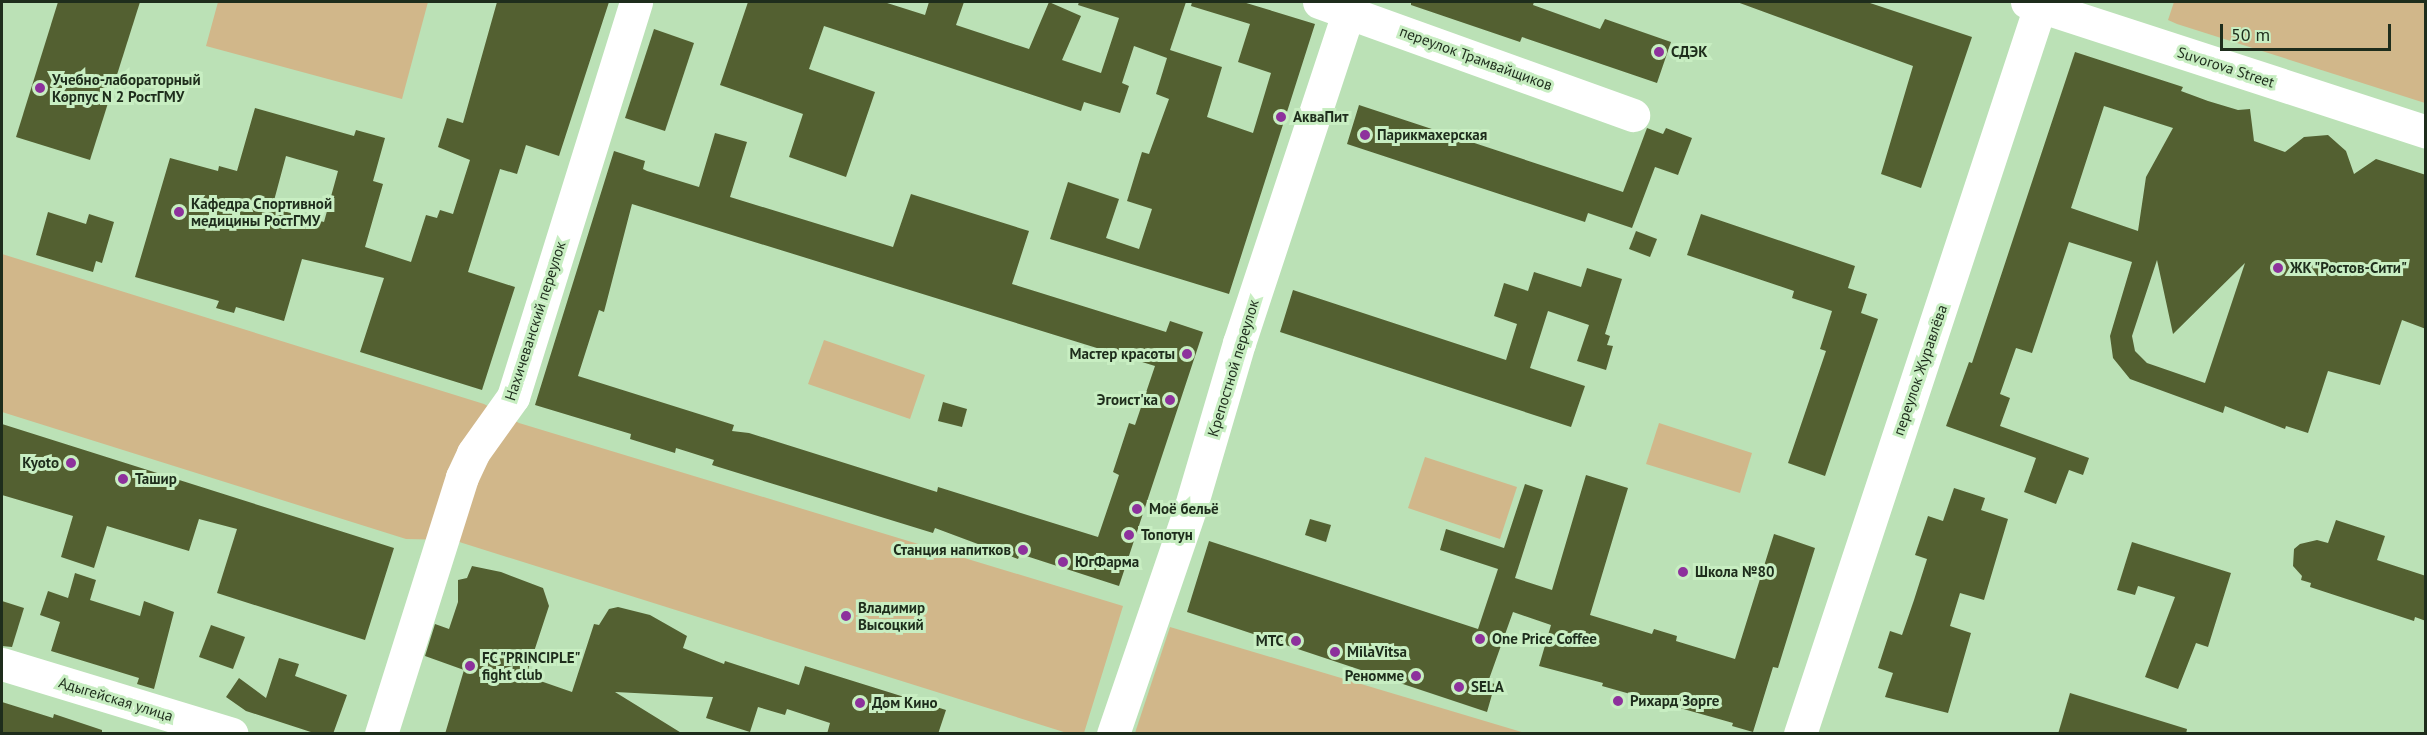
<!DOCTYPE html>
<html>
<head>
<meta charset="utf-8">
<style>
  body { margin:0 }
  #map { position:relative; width:2427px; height:735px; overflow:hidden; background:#bbe1b6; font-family:"PT Sans",sans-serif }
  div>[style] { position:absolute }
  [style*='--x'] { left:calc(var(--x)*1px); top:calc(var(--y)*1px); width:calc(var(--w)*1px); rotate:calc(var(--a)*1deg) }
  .green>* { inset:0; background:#d1b78a }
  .building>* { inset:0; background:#536031 }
  .minor>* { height:33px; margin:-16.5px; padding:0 16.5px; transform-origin:16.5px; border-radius:16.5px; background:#fff }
  .dots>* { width:16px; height:16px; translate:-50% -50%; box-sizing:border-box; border:3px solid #c8eec2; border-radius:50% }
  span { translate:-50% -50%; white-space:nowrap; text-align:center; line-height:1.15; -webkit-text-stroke:6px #c8eec2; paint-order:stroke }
  .poi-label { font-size:15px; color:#1e2d1c; font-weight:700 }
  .left { translate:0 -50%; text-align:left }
  .right { translate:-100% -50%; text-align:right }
  .street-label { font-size:15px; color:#1e2d1c }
  .frame { position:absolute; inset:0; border:3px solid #1e2d1c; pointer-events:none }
  .scale { position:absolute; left:2220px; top:24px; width:171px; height:27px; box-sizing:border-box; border:3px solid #1e2d1c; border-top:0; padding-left:8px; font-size:18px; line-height:21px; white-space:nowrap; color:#1e2d1c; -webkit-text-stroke:4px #c8eec2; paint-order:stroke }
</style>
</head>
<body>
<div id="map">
  <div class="green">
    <div style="clip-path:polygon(218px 2px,428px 2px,402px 99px,206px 46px)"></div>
    <div style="clip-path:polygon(2174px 2px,2425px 2px,2425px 103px,2177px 24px,2168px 20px)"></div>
    <div style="clip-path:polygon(2px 254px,484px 404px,519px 423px,1123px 606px,1084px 733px,1067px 733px,453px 540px,406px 539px,2px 412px)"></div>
    <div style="clip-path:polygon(824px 340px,925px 375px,910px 419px,808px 384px)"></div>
    <div style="clip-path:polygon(1659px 423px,1752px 453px,1740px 493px,1646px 464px)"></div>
    <div style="clip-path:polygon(1425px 457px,1517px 487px,1500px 539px,1408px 508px)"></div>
    <div style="clip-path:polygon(1170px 627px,1525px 733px,1135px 733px)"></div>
  </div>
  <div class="building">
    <div style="clip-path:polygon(58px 2px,140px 2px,90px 160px,16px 137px)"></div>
    <div style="clip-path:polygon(evenodd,497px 2px,609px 2px,559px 156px,526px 145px,517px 174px,500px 169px,468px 272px,515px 287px,482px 390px,360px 352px,384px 278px,302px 259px,284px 321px,236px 307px,234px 313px,216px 308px,219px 301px,135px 277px,170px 158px,218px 171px,219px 166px,237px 171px,255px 108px,354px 136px,356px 130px,385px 138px,373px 181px,383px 184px,365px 247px,411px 262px,426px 215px,437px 218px,440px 210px,453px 214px,470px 160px,438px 147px,447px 118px,463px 123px,497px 2px,286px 156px,338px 171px,324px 222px,272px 208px,286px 156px)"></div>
    <div style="clip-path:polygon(748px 2px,884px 2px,925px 15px,929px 2px,964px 2px,956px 25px,1029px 49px,1049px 2px,1081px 16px,1062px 60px,1101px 73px,1119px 18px,1078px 5px,1079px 2px,1186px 2px,1170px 50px,1222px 67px,1207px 117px,1253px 133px,1271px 73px,1238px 62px,1250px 24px,1191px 6px,1192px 2px,1243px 2px,1315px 24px,1229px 294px,1050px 239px,1068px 182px,1119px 199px,1106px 238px,1139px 249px,1152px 209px,1127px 201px,1142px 152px,1149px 154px,1169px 99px,1156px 94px,1167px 58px,1134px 46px,1122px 83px,1129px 86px,1120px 113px,1084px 102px,1081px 111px,824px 26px,809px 69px,875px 92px,846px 177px,789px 157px,803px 114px,720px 85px)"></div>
    <div style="clip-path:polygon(1411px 2px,1534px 2px,1533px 5px,1600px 29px,1605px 19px,1671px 42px,1657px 83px,1522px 37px,1520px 42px,1411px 5px)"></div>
    <div style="clip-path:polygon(1737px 2px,1867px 2px,1972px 37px,1921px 188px,1881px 174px,1913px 66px)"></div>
    <div style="clip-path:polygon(654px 29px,694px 43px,665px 131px,625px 118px)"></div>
    <div style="clip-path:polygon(evenodd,2075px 52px,2183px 87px,2181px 91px,2208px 101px,2238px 110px,2250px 109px,2254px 141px,2285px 152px,2304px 137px,2328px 135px,2346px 151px,2354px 174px,2376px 159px,2426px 175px,2426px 329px,2402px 320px,2380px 385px,2328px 371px,2308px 433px,2286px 426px,2285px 429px,2225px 406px,2223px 413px,2130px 379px,2113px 358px,2110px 336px,2132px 262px,2069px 242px,2032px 353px,2016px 348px,2000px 394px,2010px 398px,2000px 426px,2089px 458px,2083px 475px,2069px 470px,2056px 504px,2024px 492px,2036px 458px,1946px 426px,1969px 362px,1972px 363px,2075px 52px,2104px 106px,2173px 128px,2146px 177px,2138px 231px,2071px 208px,2104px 106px,2075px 52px,2157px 260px,2173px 334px,2245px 263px,2205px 383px,2147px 363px,2135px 351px,2132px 336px,2157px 260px)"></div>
    <div style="clip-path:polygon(1359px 105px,1623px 192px,1647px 128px,1663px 134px,1666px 128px,1692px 138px,1678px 175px,1655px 167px,1632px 228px,1588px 213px,1585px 222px,1347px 144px)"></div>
    <div style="clip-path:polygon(evenodd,715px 133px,747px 142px,730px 197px,893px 247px,911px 194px,1029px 231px,1012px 284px,1166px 332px,1170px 321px,1203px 332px,1119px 586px,1020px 554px,1018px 559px,935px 528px,933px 533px,712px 465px,714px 460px,676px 448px,675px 453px,630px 439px,631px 434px,535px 405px,614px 151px,645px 161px,643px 169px,647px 171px,699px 187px,715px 133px,632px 204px,1155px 366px,1135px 425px,1129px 423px,1113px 472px,1119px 475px,1098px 537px,938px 487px,937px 492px,749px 433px,732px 431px,734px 425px,578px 376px,599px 310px,604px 312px,632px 204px)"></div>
    <div style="clip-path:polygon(48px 212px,86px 224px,89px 214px,114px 222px,102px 263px,96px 261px,93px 272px,36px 255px)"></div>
    <div style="clip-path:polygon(1701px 214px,1855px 266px,1848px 288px,1867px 294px,1861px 313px,1878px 319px,1825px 476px,1788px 463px,1826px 351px,1820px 349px,1832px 311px,1792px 298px,1794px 291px,1687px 255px)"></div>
    <div style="clip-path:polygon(1636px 231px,1657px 239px,1650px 257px,1629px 249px)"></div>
    <div style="clip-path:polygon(1587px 268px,1622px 279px,1605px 334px,1610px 336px,1607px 345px,1613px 346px,1606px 370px,1577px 361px,1589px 325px,1548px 311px,1530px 368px,1585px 386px,1571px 427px,1280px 332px,1293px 290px,1506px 360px,1517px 324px,1494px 316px,1504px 283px,1528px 291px,1534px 272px,1581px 287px)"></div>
    <div style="clip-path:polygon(943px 402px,967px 409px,962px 427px,938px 421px)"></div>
    <div style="clip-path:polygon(2px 424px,394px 548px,365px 640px,217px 593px,237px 529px,199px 519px,189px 551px,107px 526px,94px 568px,61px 557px,73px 516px,2px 495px)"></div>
    <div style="clip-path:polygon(1586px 475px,1628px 488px,1590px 615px,1652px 634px,1654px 629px,1677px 636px,1676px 641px,1735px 659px,1774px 534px,1815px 548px,1778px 668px,1773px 667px,1753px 732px,1732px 726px,1733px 723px,1602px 686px,1603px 683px,1539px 666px,1551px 625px,1513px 612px,1488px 682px,1495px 684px,1487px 712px,1187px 612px,1209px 541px,1478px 629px,1498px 569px,1440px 550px,1446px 529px,1504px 548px,1525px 484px,1543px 490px,1515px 578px,1552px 590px)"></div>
    <div style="clip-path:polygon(1954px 488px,1985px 498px,1981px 510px,2008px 519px,1984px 600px,1960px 593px,1950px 626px,1971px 633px,1948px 713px,1885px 697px,1893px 673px,1878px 668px,1890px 631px,1902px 635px,1914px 600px,1927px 559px,1915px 555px,1928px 516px,1943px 521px)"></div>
    <div style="clip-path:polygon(1310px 519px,1331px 525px,1326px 542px,1305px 535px)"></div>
    <div style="clip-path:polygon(2336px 520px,2385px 536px,2377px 560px,2426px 576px,2426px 621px,2415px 617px,2414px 621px,2310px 587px,2311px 583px,2301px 580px,2302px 576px,2293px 566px,2294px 549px,2300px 544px,2317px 540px,2328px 543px)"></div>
    <div style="clip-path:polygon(2132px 542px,2231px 573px,2208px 647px,2196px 643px,2178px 689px,2145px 677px,2175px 597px,2138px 586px,2135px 595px,2117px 590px)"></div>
    <div style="clip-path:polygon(472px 566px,501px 572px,543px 588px,549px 606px,526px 676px,572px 692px,594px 624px,599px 625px,609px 609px,618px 607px,650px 615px,687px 636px,683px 648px,724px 664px,725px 661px,799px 685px,805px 666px,946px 710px,938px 734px,827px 734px,830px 723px,787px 709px,785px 715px,758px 707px,750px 732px,706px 718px,713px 697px,615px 692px,683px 734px,445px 734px,464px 670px,425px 656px,435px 624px,449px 629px,458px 602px,458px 580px,467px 578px)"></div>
    <div style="clip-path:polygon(75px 573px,96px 580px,90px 600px,140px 616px,144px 601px,174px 612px,154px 689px,137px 684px,139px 678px,51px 651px,60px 622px,40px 615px,48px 591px,68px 598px)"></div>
    <div style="clip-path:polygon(2px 601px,24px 608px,12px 647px,2px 646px)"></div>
    <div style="clip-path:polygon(211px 625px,245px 637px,233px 669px,199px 657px)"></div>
    <div style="clip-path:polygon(279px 658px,299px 664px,295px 676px,347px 695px,333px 734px,317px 734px,246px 711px,226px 697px,239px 678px,266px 698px)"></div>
    <div style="clip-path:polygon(2070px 693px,2187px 729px,2186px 734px,2058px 734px)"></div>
    <div style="clip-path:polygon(2px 702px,53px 718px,54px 714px,102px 730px,102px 734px,2px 734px)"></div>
  </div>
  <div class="minor">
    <div style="--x:1319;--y:2;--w:334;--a:19.8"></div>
    <div style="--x:2027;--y:2;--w:420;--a:18"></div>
    <div style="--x:2;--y:664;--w:240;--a:16.9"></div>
    <div style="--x:381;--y:734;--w:269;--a:-72.5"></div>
    <div style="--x:462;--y:477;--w:26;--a:-65"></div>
    <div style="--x:473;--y:453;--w:69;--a:-54.5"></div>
    <div style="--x:513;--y:397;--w:414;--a:-72.7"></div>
    <div style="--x:1113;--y:734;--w:241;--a:-71.1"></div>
    <div style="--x:1191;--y:506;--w:170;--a:-73.6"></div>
    <div style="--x:1239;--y:343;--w:359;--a:-71.7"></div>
    <div style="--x:1800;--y:734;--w:767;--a:-71.75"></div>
  </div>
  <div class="dots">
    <div style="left:1659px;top:52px;background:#8d319c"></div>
    <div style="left:40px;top:88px;background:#8d319c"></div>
    <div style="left:1281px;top:117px;background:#8d319c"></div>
    <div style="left:1365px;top:135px;background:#8d319c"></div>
    <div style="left:179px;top:212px;background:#8d319c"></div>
    <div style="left:2278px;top:268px;background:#8d319c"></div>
    <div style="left:1187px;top:354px;background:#8d319c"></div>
    <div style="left:1170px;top:400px;background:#8d319c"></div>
    <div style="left:71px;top:463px;background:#8d319c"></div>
    <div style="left:123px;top:479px;background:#8d319c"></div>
    <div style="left:1137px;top:509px;background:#8d319c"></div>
    <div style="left:1129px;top:535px;background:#8d319c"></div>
    <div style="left:1023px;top:550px;background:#8d319c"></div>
    <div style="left:1063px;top:562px;background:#8d319c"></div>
    <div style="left:1683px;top:572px;background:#8d319c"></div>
    <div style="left:846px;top:616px;background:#8d319c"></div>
    <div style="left:1480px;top:639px;background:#8d319c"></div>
    <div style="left:1296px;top:641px;background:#8d319c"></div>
    <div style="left:1335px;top:652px;background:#8d319c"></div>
    <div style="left:470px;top:666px;background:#8d319c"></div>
    <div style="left:1416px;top:676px;background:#8d319c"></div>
    <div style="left:1459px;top:687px;background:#8d319c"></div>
    <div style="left:1618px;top:701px;background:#8d319c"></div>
    <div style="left:860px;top:703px;background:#8d319c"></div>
  </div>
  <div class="poi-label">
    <span class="left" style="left:1671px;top:52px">СДЭК</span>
    <span class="left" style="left:52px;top:88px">Учебно-лабораторный<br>Корпус N 2 РостГМУ</span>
    <span class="left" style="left:1293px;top:117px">АкваПит</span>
    <span class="left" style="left:1377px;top:135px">Парикмахерская</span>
    <span class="left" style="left:191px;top:212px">Кафедра Спортивной<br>медицины РостГМУ</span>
    <span class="left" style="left:2290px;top:268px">ЖК "Ростов-Сити"</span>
    <span class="right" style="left:1175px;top:354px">Мастер красоты</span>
    <span class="right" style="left:1158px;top:400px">Эгоист'ка</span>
    <span class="right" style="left:59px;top:463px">Kyoto</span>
    <span class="left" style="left:135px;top:479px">Ташир</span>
    <span class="left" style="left:1149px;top:509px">Моё бельё</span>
    <span class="left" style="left:1141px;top:535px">Топотун</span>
    <span class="right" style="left:1011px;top:550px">Станция напитков</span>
    <span class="left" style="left:1075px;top:562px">ЮгФарма</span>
    <span class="left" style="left:1695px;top:572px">Школа №80</span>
    <span class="left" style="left:858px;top:616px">Владимир<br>Высоцкий</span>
    <span class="left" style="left:1492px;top:639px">One Price Coffee</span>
    <span class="right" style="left:1284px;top:641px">МТС</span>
    <span class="left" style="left:1347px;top:652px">MilaVitsa</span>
    <span class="left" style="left:482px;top:666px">FC "PRINCIPLE"<br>fight club</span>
    <span class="right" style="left:1404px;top:676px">Реномме</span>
    <span class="left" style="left:1471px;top:687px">SELA</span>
    <span class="left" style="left:1630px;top:701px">Рихард Зорге</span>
    <span class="left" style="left:872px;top:703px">Дом Кино</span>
  </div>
  <div class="street-label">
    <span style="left:1476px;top:58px;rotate:20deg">переулок Трамвайщиков</span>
    <span style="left:2226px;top:67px;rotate:18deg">Suvorova Street</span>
    <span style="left:535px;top:321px;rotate:-72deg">Нахичеванский переулок</span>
    <span style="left:1233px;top:368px;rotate:-73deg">Крепостной переулок</span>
    <span style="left:1920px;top:370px;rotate:-71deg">переулок Журавлёва</span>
    <span style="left:116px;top:699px;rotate:17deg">Адыгейская улица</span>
  </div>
  <div class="frame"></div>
  <div class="scale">50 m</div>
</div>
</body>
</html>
